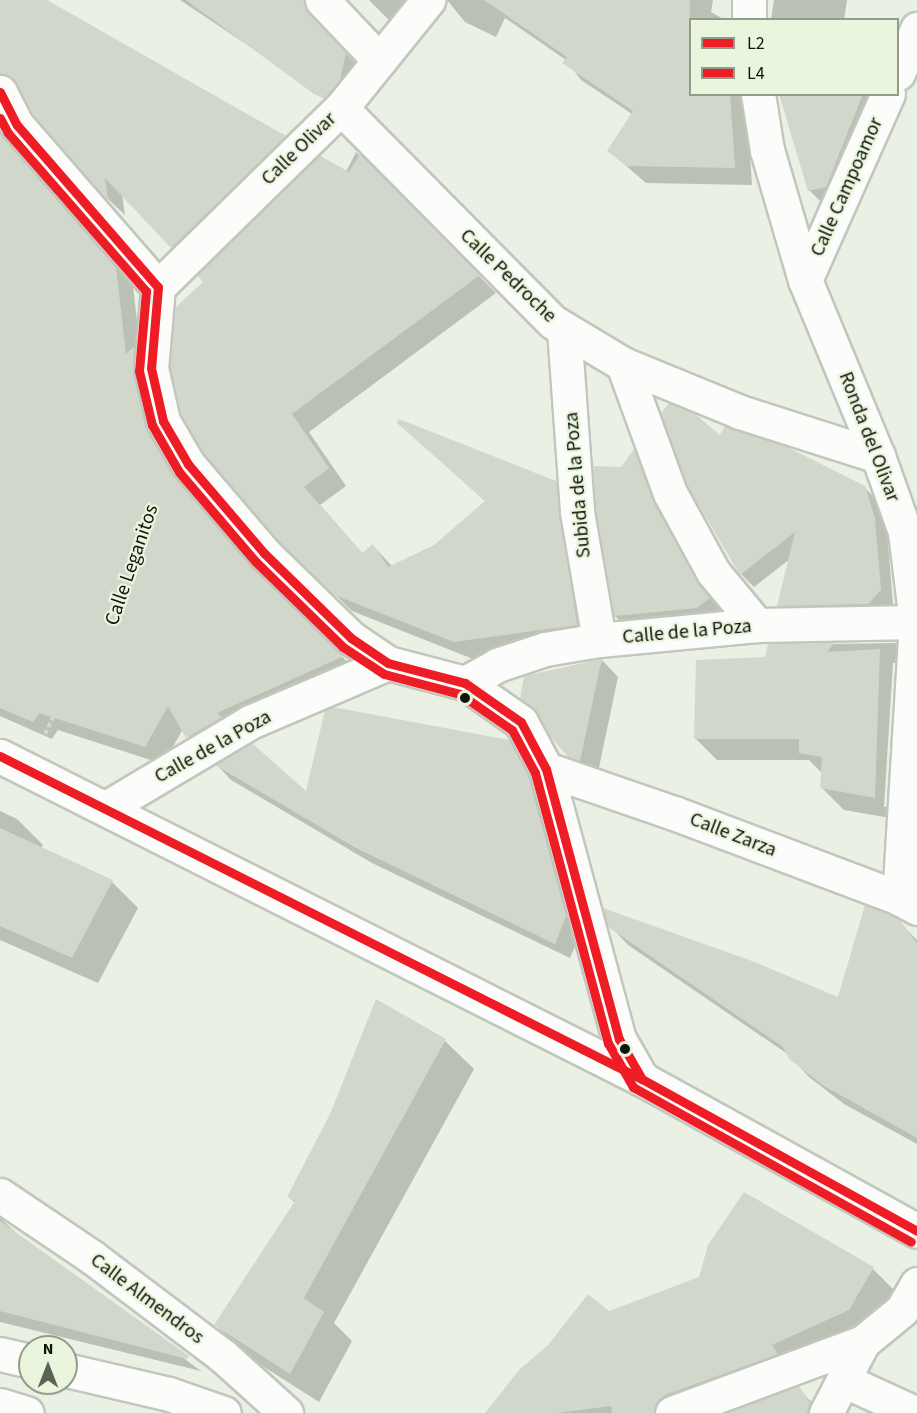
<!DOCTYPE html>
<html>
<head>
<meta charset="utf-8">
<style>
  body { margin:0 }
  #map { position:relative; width:917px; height:1413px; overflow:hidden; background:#eaf0e3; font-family:"Source Sans 3",sans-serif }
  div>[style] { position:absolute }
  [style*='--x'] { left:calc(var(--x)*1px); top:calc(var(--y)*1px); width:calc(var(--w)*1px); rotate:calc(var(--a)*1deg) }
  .shadow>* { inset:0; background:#0003 }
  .building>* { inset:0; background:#d2d7cc }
  .path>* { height:4px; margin-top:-2px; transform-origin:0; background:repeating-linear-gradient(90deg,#d5d6d3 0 4.5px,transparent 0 7.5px) }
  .roads { filter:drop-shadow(2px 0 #c2c7bd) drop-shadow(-2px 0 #c2c7bd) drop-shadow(0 2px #c2c7bd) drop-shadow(0 -2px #c2c7bd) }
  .minor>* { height:33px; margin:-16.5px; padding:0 16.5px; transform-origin:16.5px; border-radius:16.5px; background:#fcfdfb }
  .tertiary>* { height:33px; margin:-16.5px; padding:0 16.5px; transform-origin:16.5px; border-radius:16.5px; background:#fcfdfb }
  .bus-1>* { height:9px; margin:-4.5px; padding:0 4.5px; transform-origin:4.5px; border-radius:4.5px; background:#ee1c25 }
  .bus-2>* { height:9px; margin:-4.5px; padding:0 4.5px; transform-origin:4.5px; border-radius:4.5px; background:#ee1c25 }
  .dots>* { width:16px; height:16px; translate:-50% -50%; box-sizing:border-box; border:3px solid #eaf5de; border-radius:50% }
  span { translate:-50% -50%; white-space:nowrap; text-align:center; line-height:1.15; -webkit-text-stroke:4.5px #eaf5de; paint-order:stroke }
  .street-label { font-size:20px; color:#11140d }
  .legend { position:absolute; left:689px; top:18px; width:210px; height:78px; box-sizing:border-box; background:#eaf5de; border:2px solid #939b8a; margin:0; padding:8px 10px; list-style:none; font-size:18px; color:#11140d }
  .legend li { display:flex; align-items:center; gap:12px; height:30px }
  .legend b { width:30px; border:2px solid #939b8a }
  .north { position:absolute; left:18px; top:1335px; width:60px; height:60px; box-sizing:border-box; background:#eaf5de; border:2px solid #939b8a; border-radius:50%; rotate:0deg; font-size:16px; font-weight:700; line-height:24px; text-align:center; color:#11140d }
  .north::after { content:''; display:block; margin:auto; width:21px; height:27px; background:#5d6158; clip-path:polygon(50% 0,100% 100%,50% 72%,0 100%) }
</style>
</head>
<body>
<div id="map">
  <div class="shadow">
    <div style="clip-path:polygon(0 0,43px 0,285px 137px,302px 155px,190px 265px,122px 194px,125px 215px,109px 200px,34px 114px,22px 93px,10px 92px,0 107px)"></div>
    <div style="clip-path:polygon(180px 0,299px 0,308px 11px,285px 61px,315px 23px,356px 64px,337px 105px)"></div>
    <div style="clip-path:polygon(369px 0,422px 0,400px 31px)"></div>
    <div style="clip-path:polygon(447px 0,713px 0,711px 12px,725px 20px,690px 20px,690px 94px,746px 94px,752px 185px,646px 183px,609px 151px,632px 114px,581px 80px,566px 60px,505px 18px,496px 37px,465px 22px)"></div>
    <div style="clip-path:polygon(774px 0,847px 0,844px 20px,771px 20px)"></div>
    <div style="clip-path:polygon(781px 94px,884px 94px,826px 207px,809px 190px)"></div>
    <div style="clip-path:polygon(0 112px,20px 157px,133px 286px,141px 356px,162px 445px,190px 493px,265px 582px,360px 674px,205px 755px,183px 729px,163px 764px,58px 730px,52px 739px,0 716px)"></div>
    <div style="clip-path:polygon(356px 152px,496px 293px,309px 432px,346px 486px,320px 505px,363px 554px,373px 546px,392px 566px,435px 546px,486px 502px,399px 423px,555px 482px,573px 500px,594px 642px,473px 659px,352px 611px,279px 539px,205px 452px)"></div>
    <div style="clip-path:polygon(720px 437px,864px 487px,878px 501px,887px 531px,894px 616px,792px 618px,779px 605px,790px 559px,754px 587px,741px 574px)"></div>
    <div style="clip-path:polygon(634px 452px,651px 468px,670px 520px,726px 615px,632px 633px,615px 616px,622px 469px)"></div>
    <div style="clip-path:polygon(evenodd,895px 643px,917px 664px,908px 821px,844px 810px,822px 788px,823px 774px,809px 760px,717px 760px,695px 738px,766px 659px,769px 645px,895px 643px,893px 663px,896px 663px,887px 807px,884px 807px,893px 663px)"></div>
    <div style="clip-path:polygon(602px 660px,618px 677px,597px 777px,587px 773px,569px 756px)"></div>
    <div style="clip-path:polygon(509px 741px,524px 757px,542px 791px,581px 932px,570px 958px,372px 863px,231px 780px,217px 765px,307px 793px)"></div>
    <div style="clip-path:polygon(0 811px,17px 819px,43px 845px,41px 849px,112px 882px,138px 908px,98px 983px,0 940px)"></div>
    <div style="clip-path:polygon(898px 921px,917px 940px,917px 1144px,844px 1104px,809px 1077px,789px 1055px,628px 945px,610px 926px,839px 999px)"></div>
    <div style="clip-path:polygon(377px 1001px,445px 1041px,474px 1069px,334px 1323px,352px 1341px,319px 1402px,244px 1354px,216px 1325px,295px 1203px,288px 1196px,332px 1113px)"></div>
    <div style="clip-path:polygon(744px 1194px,873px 1269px,893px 1289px,869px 1330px,697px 1413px,487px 1413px,609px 1312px,700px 1278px)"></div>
    <div style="clip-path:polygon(0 1218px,25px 1241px,201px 1371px,0 1322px)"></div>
    <div style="clip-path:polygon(798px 1388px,822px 1413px,730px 1413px)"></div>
  </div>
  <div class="building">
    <div style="clip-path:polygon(0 0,47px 0,286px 136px,171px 248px,105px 178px,108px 201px,33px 114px,16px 83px,0 73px)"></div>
    <div style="clip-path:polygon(186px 0,304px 0,308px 13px,346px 53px,340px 80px,324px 99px,314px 94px)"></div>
    <div style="clip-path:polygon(484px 0,690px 0,690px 94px,730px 94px,735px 168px,627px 166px,607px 151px,633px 111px,562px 63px,567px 57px)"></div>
    <div style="clip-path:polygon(779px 94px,863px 94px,826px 187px,808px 191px)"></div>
    <div style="clip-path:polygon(0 133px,116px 267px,126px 354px,134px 347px,133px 372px,145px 425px,172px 474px,251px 566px,344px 656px,217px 713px,222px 717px,186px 738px,168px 706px,145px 747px,39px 713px,33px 722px,0 708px)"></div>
    <div style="clip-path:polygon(360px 154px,480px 275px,292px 414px,329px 468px,304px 487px,362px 553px,373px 544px,388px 567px,434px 545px,485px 501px,397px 423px,399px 419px,556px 481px,577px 625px,454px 642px,332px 594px,278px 540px,203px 453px,181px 414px,170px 367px,175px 308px,203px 282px,197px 275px,319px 155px,349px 172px)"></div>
    <div style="clip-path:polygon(669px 403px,695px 414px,720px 435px,725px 426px,785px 446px,865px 486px,875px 518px,881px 590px,868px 604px,777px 606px,795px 532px,740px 575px,687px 485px,661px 413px)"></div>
    <div style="clip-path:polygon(634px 449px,654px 502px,697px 581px,710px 598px,697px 608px,614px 616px,596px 510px,593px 466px,621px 467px)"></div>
    <div style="clip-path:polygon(835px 642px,827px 652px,880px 649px,875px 798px,820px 788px,822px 757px,799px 753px,799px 739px,694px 739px,696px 660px,765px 657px,768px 644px)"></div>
    <div style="clip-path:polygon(602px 659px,600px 667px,580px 761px,568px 757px,549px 735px,537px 713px,520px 699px,524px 676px)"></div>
    <div style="clip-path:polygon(333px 707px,509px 740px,528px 775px,566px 916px,555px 944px,356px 848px,215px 765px,252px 743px,306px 791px,325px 710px)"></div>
    <div style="clip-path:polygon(0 828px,113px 880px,72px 958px,0 926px)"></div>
    <div style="clip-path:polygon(865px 905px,899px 919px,917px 943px,917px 1138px,824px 1086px,789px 1059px,783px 1047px,608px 927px,603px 908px,752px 961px,838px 997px)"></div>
    <div style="clip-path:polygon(376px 999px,446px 1039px,304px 1298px,324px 1312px,290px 1374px,214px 1325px,295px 1201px,287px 1197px,331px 1112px)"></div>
    <div style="clip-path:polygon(744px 1192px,874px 1267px,849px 1310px,772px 1345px,778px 1354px,665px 1395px,657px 1402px,654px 1413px,612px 1413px,611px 1406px,558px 1413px,485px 1413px,519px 1370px,548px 1345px,588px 1294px,609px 1311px,699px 1277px,708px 1245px)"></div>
    <div style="clip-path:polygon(0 1221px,189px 1356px,187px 1359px,0 1311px)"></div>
    <div style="clip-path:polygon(799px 1386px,810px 1403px,807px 1413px,726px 1413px)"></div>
  </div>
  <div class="path">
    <div style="--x:45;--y:734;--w:31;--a:-65"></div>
    <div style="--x:58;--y:706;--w:112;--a:-57"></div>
    <div style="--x:119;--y:612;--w:125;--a:-71.9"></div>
  </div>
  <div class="roads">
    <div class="minor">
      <div style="--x:322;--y:0;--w:83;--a:46.5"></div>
      <div style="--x:749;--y:0;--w:20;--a:90"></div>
      <div style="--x:898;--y:73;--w:48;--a:-66.6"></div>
      <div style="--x:758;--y:94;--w:57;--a:80.9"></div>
      <div style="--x:767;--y:150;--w:135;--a:73.7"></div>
      <div style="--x:805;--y:280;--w:191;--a:67.5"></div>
      <div style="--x:878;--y:456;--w:81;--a:70.4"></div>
      <div style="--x:905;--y:532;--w:91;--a:83"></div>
      <div style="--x:916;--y:622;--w:277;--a:93.5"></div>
      <div style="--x:341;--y:108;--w:301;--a:45.3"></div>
      <div style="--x:553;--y:322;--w:82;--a:31"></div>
      <div style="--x:623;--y:364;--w:126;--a:22.3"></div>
      <div style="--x:740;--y:412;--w:145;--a:17.7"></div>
      <div style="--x:805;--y:280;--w:204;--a:-66"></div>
      <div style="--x:158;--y:287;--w:256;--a:-44.4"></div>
      <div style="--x:341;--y:108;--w:139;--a:-51.1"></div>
      <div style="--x:564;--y:329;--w:183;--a:85.9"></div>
      <div style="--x:577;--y:512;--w:130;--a:80.2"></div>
      <div style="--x:623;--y:364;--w:137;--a:70"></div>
      <div style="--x:670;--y:493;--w:90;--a:61.4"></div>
      <div style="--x:713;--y:572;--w:69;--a:50.3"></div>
      <div style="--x:465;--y:683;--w:37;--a:-29"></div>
      <div style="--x:497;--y:665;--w:51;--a:-18.4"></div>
      <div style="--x:545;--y:649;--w:55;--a:-9.5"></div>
      <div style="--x:599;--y:640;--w:159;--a:-5.4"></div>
      <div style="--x:757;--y:625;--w:160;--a:-1.1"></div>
      <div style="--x:546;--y:769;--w:135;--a:19"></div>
      <div style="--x:674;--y:813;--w:241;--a:20.7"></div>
      <div style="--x:899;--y:898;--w:21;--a:29"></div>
      <div style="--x:106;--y:808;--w:168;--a:-30.8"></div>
      <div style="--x:250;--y:722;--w:150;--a:-23.1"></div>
      <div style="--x:0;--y:1195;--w:111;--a:34"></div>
      <div style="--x:92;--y:1257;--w:164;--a:37.1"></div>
      <div style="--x:223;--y:1356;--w:85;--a:42.1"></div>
      <div style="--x:0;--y:1354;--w:31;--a:13"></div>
      <div style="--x:66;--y:1370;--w:106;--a:13.1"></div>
      <div style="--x:169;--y:1394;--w:58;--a:19.1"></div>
      <div style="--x:843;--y:1380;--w:79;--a:24.6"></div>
      <div style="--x:0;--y:1405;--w:28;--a:17"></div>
      <div style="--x:672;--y:1413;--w:204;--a:-20.4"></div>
      <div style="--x:863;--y:1342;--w:50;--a:-39.4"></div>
      <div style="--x:902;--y:1310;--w:30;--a:-60"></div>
      <div style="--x:826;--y:1413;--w:80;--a:-62.5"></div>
    </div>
    <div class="tertiary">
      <div style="--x:0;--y:92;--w:37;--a:63"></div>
      <div style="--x:17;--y:125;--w:215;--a:49"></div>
      <div style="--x:158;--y:287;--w:81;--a:94.9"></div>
      <div style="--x:151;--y:368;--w:54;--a:77.2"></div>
      <div style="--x:163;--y:421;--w:50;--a:59.8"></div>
      <div style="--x:188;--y:464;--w:117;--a:49.5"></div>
      <div style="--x:264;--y:553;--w:122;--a:44.3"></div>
      <div style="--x:351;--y:638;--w:45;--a:34"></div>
      <div style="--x:388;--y:663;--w:80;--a:14.6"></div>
      <div style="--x:465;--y:683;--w:68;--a:34.9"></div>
      <div style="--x:521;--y:722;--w:53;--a:62"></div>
      <div style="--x:546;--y:769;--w:280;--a:74.9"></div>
      <div style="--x:619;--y:1039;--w:46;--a:60.1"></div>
      <div style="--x:0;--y:756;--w:719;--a:26.71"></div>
      <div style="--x:642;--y:1079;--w:314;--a:28.9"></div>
    </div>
  </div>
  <div class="bus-1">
    <div style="--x:0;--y:92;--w:37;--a:63"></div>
    <div style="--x:17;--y:125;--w:215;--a:49"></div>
    <div style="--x:158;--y:287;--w:81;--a:94.9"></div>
    <div style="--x:151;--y:368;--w:54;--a:77.2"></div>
    <div style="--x:163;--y:421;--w:50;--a:59.8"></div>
    <div style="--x:188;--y:464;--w:117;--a:49.5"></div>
    <div style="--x:264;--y:553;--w:122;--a:44.3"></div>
    <div style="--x:351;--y:638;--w:45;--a:34"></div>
    <div style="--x:388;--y:663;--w:80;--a:14.6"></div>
    <div style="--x:465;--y:683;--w:68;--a:34.9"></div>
    <div style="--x:521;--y:722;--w:53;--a:62"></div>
    <div style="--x:546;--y:769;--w:280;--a:74.9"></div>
    <div style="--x:619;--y:1039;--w:46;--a:60.1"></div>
    <div style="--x:0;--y:756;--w:719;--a:26.71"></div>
    <div style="--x:642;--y:1079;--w:314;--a:28.9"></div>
  </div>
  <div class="bus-2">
    <div style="--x:0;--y:118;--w:17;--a:62"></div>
    <div style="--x:8;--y:133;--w:210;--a:48.9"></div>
    <div style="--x:146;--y:291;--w:80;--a:95"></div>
    <div style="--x:139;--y:371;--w:56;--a:76.5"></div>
    <div style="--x:152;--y:425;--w:54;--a:60.1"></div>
    <div style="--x:179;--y:472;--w:118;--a:49.5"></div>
    <div style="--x:256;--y:562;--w:122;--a:44.3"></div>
    <div style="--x:343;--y:647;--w:49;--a:33.4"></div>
    <div style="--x:384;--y:674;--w:79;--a:14.7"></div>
    <div style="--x:460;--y:694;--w:63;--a:34.7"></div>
    <div style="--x:512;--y:730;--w:49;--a:61.9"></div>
    <div style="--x:535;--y:773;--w:280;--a:74.9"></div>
    <div style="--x:608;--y:1043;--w:51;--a:60.4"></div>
    <div style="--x:633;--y:1087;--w:318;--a:29.1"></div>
  </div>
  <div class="dots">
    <div style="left:465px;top:698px;background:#11140d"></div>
    <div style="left:625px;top:1049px;background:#11140d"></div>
  </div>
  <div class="street-label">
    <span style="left:299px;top:149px;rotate:-44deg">Calle Olivar</span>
    <span style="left:847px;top:187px;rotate:-66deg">Calle Campoamor</span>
    <span style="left:508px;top:276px;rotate:44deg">Calle Pedroche</span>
    <span style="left:869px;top:437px;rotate:69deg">Ronda del Olivar</span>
    <span style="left:578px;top:485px;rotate:-95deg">Subida de la Poza</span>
    <span style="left:132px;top:565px;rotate:-71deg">Calle Leganitos</span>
    <span style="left:687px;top:632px;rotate:-5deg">Calle de la Poza</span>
    <span style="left:213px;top:747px;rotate:-29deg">Calle de la Poza</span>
    <span style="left:733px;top:835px;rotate:21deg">Calle Zarza</span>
    <span style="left:147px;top:1299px;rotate:37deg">Calle Almendros</span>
  </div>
  <ul class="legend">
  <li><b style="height:8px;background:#ee1c25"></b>L2</li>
  <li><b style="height:8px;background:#ee1c25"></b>L4</li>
  </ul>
  <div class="north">N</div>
</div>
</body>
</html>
